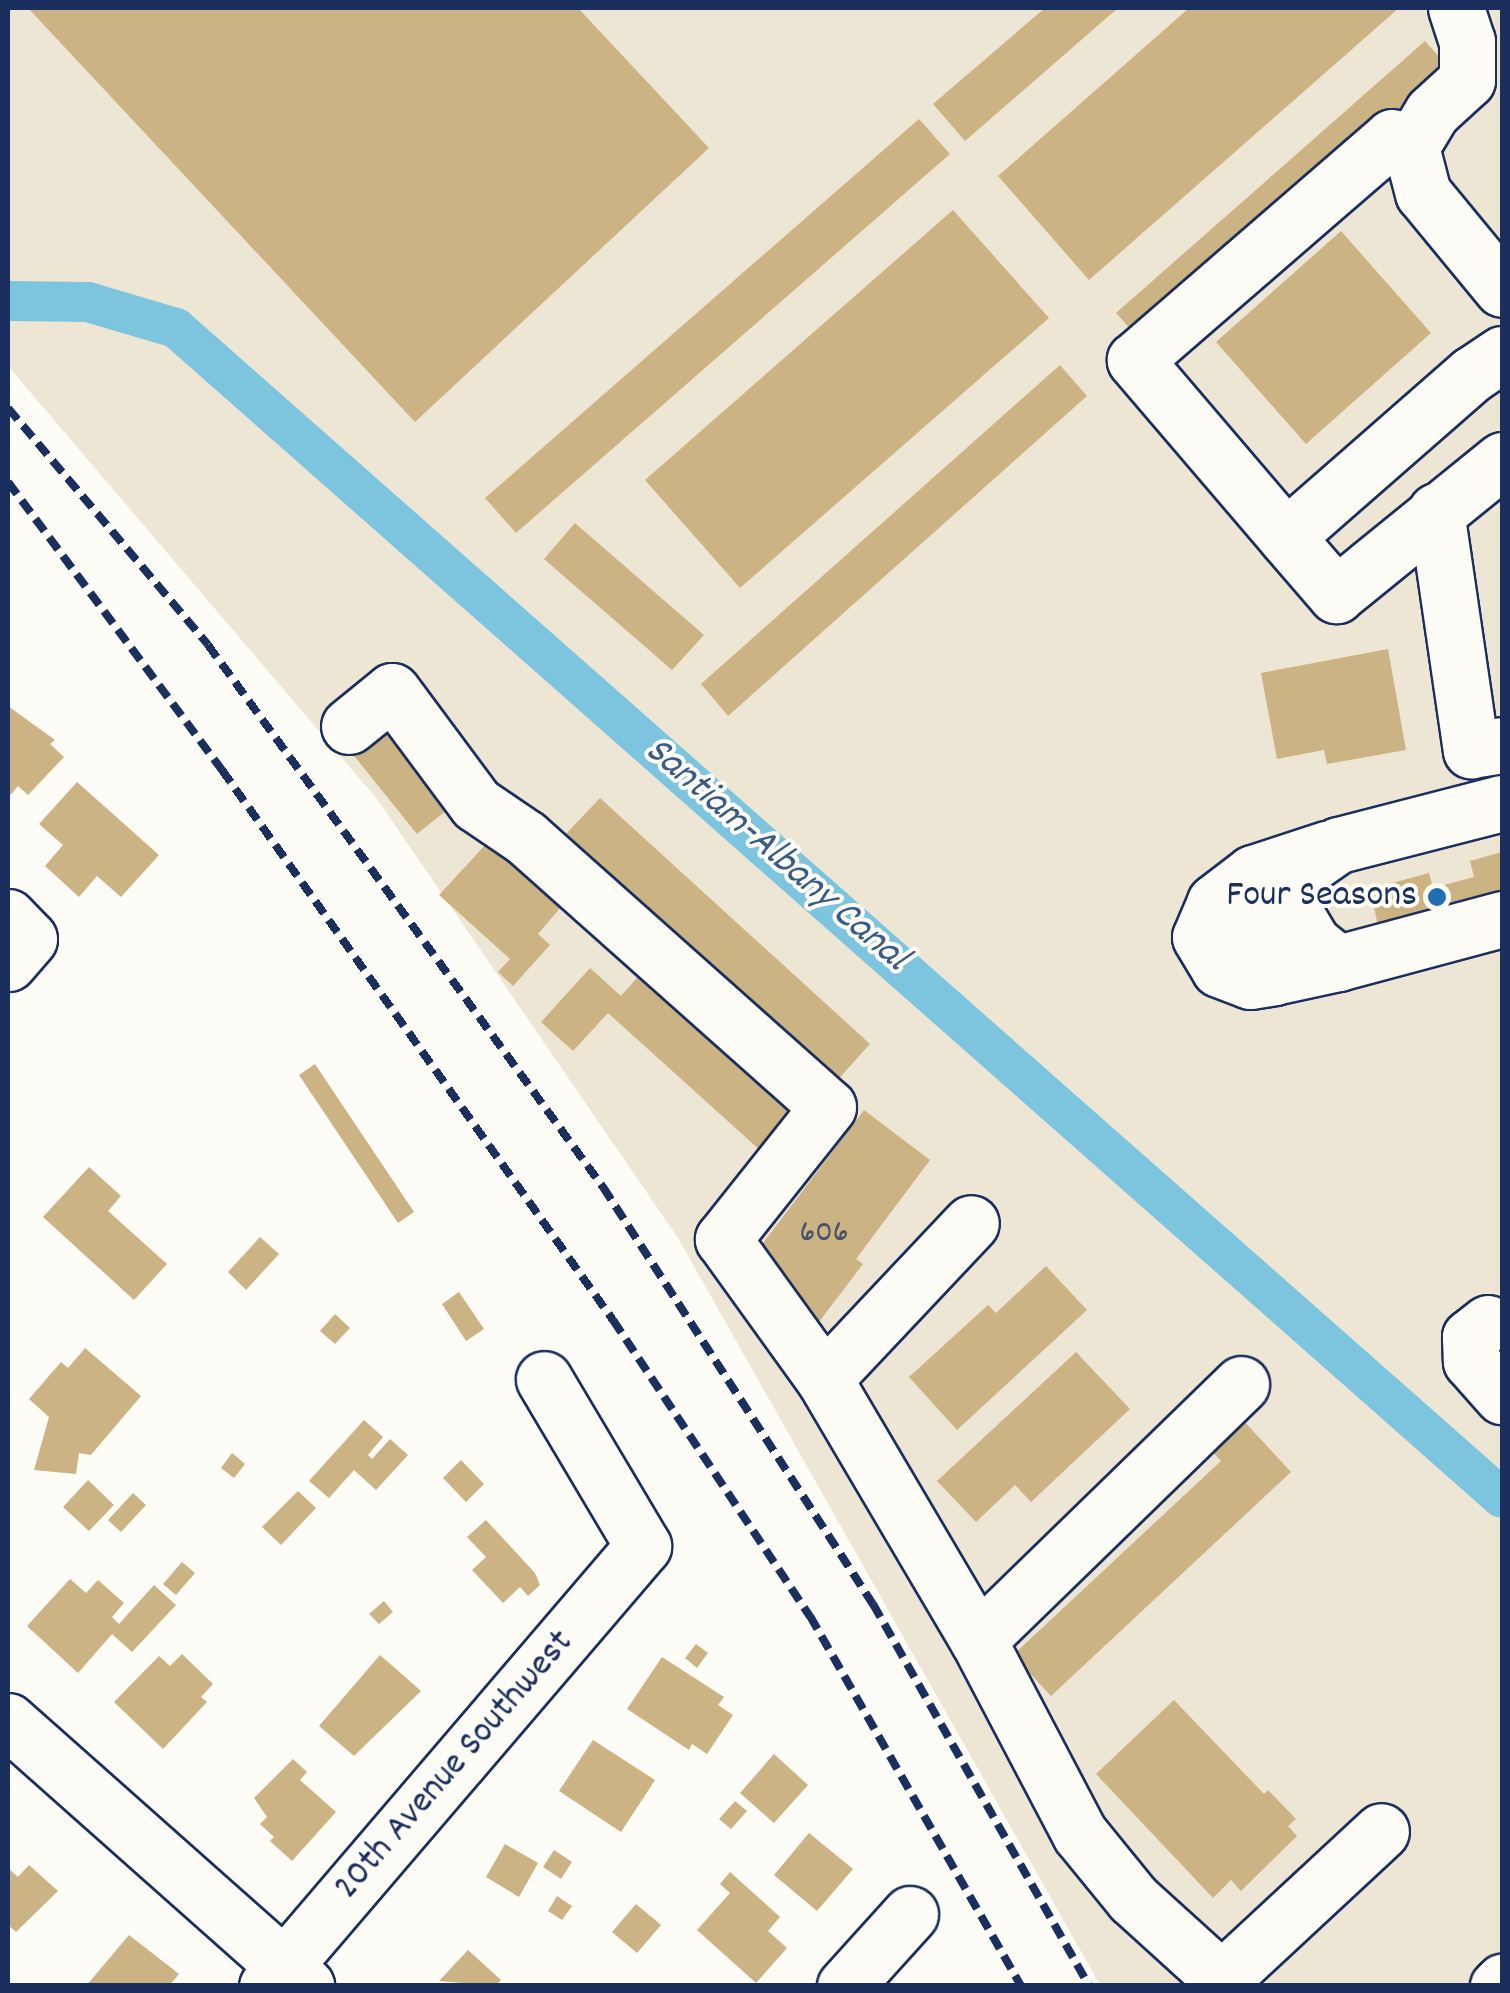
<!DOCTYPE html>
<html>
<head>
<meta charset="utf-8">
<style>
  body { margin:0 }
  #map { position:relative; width:1510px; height:1993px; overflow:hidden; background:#fdfcf7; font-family:Dekko,sans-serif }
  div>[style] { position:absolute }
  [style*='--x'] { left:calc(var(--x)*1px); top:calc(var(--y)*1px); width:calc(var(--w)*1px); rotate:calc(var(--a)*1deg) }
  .built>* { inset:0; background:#eee6d4 }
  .canal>* { height:40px; margin:-20px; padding:0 20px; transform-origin:20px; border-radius:20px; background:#7dc5de }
  .building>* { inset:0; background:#ccb383 }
  .roads { filter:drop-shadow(2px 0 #1b2f5e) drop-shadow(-2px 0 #1b2f5e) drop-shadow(0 2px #1b2f5e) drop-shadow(0 -2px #1b2f5e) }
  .minor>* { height:55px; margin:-27.5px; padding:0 27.5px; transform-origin:27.5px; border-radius:27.5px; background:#fdfcf7 }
  .rail>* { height:8px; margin-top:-4px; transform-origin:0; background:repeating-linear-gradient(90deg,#1b2f5e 0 15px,transparent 0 23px) }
  .dots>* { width:28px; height:28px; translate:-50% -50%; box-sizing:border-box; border:5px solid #fdfcf7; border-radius:50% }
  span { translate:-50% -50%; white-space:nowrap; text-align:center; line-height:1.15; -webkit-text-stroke:8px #fdfcf7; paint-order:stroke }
  .number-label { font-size:32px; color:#475067 }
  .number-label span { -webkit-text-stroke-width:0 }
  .poi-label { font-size:38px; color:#1b2f5e }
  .right { translate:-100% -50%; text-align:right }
  .street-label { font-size:38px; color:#1b2f5e }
  .water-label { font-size:40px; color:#385c84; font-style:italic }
  .frame { position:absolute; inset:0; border:10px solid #1b2f5e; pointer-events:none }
</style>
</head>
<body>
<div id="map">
  <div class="built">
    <div style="clip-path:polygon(8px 8px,1502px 8px,1502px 1985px,1100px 1985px,678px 1238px,377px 799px,8px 366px)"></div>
  </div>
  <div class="canal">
    <div style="--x:8;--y:301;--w:80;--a:0.7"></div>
    <div style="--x:88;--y:302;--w:92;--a:16.5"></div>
    <div style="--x:176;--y:328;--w:1768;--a:41.42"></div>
  </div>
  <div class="building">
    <div style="clip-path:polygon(28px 8px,578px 8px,709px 148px,415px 422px)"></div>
    <div style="clip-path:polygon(1045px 8px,1118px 8px,965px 141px,933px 104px)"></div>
    <div style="clip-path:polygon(1189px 8px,1399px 8px,1089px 280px,998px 176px)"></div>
    <div style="clip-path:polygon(1425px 41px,1451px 70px,1142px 342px,1116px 313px)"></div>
    <div style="clip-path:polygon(919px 119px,950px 154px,516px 533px,485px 498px)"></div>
    <div style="clip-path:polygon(953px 210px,1049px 318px,740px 588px,645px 480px)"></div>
    <div style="clip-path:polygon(1341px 231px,1431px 333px,1306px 444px,1216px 342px)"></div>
    <div style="clip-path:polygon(1060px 365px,1087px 396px,728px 716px,701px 684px)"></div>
    <div style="clip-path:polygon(575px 523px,704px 635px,672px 670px,544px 559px)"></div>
    <div style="clip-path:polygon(1388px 649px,1406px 750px,1327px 764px,1324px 750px,1277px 759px,1261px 673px)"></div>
    <div style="clip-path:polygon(8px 706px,55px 740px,50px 744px,64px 757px,28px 795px,18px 786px,8px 798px)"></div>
    <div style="clip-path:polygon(388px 723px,453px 805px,417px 834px,351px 752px)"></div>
    <div style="clip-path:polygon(77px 782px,159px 855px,121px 897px,97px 876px,79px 897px,45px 866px,63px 845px,39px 824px)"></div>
    <div style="clip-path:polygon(600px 798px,870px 1044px,833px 1085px,562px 838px)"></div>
    <div style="clip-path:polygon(489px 841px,561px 907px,538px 934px,550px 945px,513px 986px,498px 972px,510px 959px,439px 895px)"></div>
    <div style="clip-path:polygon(1502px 852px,1502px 911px,1382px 944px,1370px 889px,1429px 873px,1433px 888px,1474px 877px,1470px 861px)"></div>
    <div style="clip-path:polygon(590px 968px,621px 996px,643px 971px,798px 1111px,762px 1152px,608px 1013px,573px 1051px,541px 1022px)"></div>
    <div style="clip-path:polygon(315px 1064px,414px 1212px,398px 1223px,299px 1075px)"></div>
    <div style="clip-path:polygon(864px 1110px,930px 1160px,856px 1259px,863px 1264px,819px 1322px,771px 1286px,750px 1260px)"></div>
    <div style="clip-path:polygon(89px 1167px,121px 1196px,108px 1211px,167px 1264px,134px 1300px,43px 1217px)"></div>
    <div style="clip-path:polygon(260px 1237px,279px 1254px,246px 1290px,228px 1272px)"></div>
    <div style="clip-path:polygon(1046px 1266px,1087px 1310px,957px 1430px,909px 1377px,988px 1305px,996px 1313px)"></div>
    <div style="clip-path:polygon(459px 1292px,484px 1329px,466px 1341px,442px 1304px)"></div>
    <div style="clip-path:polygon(335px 1314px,350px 1328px,335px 1344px,320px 1331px)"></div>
    <div style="clip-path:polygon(85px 1348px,141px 1396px,91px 1455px,79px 1453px,76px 1474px,34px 1470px,49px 1417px,29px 1399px,61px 1362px,68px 1368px)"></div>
    <div style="clip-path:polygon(1076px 1352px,1130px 1409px,1031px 1502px,1015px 1485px,976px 1522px,937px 1481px)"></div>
    <div style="clip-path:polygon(1240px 1417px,1291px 1472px,1051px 1696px,1013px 1655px,1221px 1461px,1208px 1447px)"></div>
    <div style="clip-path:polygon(364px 1420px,383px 1437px,368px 1455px,372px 1459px,390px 1439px,408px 1455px,376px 1490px,354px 1470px,329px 1498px,309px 1481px)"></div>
    <div style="clip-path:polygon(232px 1453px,245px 1464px,234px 1478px,221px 1468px)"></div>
    <div style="clip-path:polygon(461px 1460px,484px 1484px,466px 1502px,443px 1478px)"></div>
    <div style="clip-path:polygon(88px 1480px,114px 1505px,89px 1531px,63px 1507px)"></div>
    <div style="clip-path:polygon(298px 1491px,316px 1508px,281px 1545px,262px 1527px)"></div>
    <div style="clip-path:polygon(133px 1493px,146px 1505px,121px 1532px,108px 1520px)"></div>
    <div style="clip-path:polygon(486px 1520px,535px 1573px,540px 1585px,528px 1596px,520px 1587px,503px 1603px,472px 1570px,486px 1557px,467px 1537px)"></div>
    <div style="clip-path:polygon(182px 1562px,195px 1573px,176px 1595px,163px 1584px)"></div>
    <div style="clip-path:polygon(70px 1579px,86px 1593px,98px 1580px,124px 1603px,112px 1617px,119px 1624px,154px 1585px,176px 1605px,132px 1652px,112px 1634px,78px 1673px,27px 1626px)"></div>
    <div style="clip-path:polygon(384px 1601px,393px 1612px,379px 1624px,369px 1614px)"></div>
    <div style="clip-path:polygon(696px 1644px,708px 1653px,697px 1668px,685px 1658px)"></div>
    <div style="clip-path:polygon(182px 1654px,213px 1684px,201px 1697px,207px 1702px,163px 1749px,114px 1702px,159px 1656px,170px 1666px)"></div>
    <div style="clip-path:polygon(380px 1655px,421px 1691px,354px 1756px,319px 1726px)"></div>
    <div style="clip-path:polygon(662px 1657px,724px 1697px,718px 1705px,733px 1715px,707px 1754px,692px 1744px,689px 1750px,627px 1709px)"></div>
    <div style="clip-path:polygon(1174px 1700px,1264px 1794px,1268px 1790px,1296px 1819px,1288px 1826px,1297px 1836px,1241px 1891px,1231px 1880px,1213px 1898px,1096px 1774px)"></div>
    <div style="clip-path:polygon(593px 1740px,655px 1780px,621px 1832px,559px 1791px)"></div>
    <div style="clip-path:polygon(774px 1754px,808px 1785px,774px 1823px,740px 1793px)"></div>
    <div style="clip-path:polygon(293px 1759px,307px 1772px,300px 1780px,336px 1812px,292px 1861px,270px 1841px,274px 1837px,260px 1824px,267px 1817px,254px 1798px)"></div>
    <div style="clip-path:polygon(735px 1801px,747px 1811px,731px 1829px,719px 1819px)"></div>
    <div style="clip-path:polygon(809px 1833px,853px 1869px,817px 1911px,774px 1875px)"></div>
    <div style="clip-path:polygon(505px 1844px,538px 1863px,519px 1897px,486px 1877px)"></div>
    <div style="clip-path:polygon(554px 1850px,572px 1862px,561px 1879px,543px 1867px)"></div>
    <div style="clip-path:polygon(29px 1865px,58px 1891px,16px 1932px,8px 1925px,8px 1868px,18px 1877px)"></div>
    <div style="clip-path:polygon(730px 1872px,780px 1917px,768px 1931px,787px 1948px,756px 1983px,697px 1930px,730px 1893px,720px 1884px)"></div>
    <div style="clip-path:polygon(557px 1896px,572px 1906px,562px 1920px,548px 1911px)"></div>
    <div style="clip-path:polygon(636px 1904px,661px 1925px,637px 1953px,612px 1932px)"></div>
    <div style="clip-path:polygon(129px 1935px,179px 1974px,169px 1986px,86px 1986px)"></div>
    <div style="clip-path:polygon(468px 1950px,501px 1980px,496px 1986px,439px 1981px)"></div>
  </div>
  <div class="roads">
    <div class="minor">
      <div style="--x:1456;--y:8;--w:35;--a:72"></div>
      <div style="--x:1467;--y:41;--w:39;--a:90"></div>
      <div style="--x:1467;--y:80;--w:47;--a:137.6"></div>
      <div style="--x:1432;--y:112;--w:41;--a:121"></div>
      <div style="--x:1411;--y:147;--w:48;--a:75.4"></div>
      <div style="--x:1423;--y:193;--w:124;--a:50.5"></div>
      <div style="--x:1502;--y:354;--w:36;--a:146"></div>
      <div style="--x:1472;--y:374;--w:247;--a:138.8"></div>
      <div style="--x:1286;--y:537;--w:77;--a:49.2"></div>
      <div style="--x:1336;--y:595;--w:214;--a:-39.1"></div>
      <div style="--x:1436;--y:511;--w:242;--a:81.7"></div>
      <div style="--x:1471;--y:750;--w:31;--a:-9"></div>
      <div style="--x:1286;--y:537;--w:233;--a:-130.5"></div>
      <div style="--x:1135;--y:360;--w:340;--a:-40.9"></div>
      <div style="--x:1392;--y:137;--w:21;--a:28"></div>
      <div style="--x:349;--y:726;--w:55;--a:-39.1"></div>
      <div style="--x:392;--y:691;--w:141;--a:53.4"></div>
      <div style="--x:476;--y:804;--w:60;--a:34.2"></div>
      <div style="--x:526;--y:838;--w:404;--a:41.7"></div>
      <div style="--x:828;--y:1107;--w:169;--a:128.5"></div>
      <div style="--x:723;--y:1239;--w:173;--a:54.2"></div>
      <div style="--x:824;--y:1379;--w:303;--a:59.5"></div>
      <div style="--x:978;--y:1640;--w:219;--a:62.3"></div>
      <div style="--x:1080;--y:1834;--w:84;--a:50.8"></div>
      <div style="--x:1133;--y:1899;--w:130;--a:42.2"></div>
      <div style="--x:1502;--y:803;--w:169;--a:165.6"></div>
      <div style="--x:1338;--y:845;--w:35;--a:145"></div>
      <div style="--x:1309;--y:865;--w:28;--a:128"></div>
      <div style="--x:1292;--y:887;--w:28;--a:82"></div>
      <div style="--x:1296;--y:915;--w:33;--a:59"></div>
      <div style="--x:1313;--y:943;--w:32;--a:39"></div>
      <div style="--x:1338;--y:963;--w:170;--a:-15"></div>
      <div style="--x:1326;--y:849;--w:77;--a:161.8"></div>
      <div style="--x:1253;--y:873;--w:38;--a:108"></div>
      <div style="--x:1241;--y:909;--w:36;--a:74"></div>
      <div style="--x:1251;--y:944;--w:40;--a:55.1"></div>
      <div style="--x:1274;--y:977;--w:66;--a:-12.3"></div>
      <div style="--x:1253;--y:873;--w:48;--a:142.7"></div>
      <div style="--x:1215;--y:902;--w:38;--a:113"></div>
      <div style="--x:1200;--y:937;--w:37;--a:59"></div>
      <div style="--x:1219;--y:969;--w:33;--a:21"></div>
      <div style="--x:1250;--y:981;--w:24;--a:-9"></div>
      <div style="--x:8;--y:917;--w:30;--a:46"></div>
      <div style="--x:29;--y:939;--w:32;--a:131"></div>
      <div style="--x:1488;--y:1323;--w:23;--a:142"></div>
      <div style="--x:1470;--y:1337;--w:24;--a:88"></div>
      <div style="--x:1471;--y:1361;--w:47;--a:48.5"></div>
      <div style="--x:824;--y:1379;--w:214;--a:-46.7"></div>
      <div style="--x:978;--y:1640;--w:367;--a:-44.2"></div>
      <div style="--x:8;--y:1721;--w:399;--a:41.6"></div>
      <div style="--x:1222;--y:1979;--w:217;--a:-42.9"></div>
      <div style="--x:267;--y:1986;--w:579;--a:-49.48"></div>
      <div style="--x:643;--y:1546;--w:194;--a:-120.7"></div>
      <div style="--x:845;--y:1986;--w:97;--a:-47.9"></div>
      <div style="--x:1498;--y:1986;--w:6;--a:-45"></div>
    </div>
  </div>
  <div class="rail">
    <div style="--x:8;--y:408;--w:310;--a:49.8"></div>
    <div style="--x:208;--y:645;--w:671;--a:53.92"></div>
    <div style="--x:603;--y:1187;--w:497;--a:57.1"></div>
    <div style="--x:873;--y:1604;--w:439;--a:60.5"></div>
    <div style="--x:8;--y:482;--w:359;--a:53.4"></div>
    <div style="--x:222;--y:770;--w:675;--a:54.59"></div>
    <div style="--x:613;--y:1320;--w:356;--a:56.4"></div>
    <div style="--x:810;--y:1616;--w:426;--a:60.3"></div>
  </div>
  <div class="dots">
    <div style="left:1437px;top:897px;background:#1f6fb2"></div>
  </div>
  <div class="number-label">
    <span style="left:824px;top:1234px">606</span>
  </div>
  <div class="poi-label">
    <span class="right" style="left:1417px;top:897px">Four Seasons</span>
  </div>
  <div class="street-label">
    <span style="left:455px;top:1766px;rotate:-49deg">20th Avenue Southwest</span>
  </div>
  <div class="water-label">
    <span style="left:775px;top:856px;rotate:41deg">Santiam-Albany Canal</span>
  </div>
  <div class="frame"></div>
</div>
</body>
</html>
